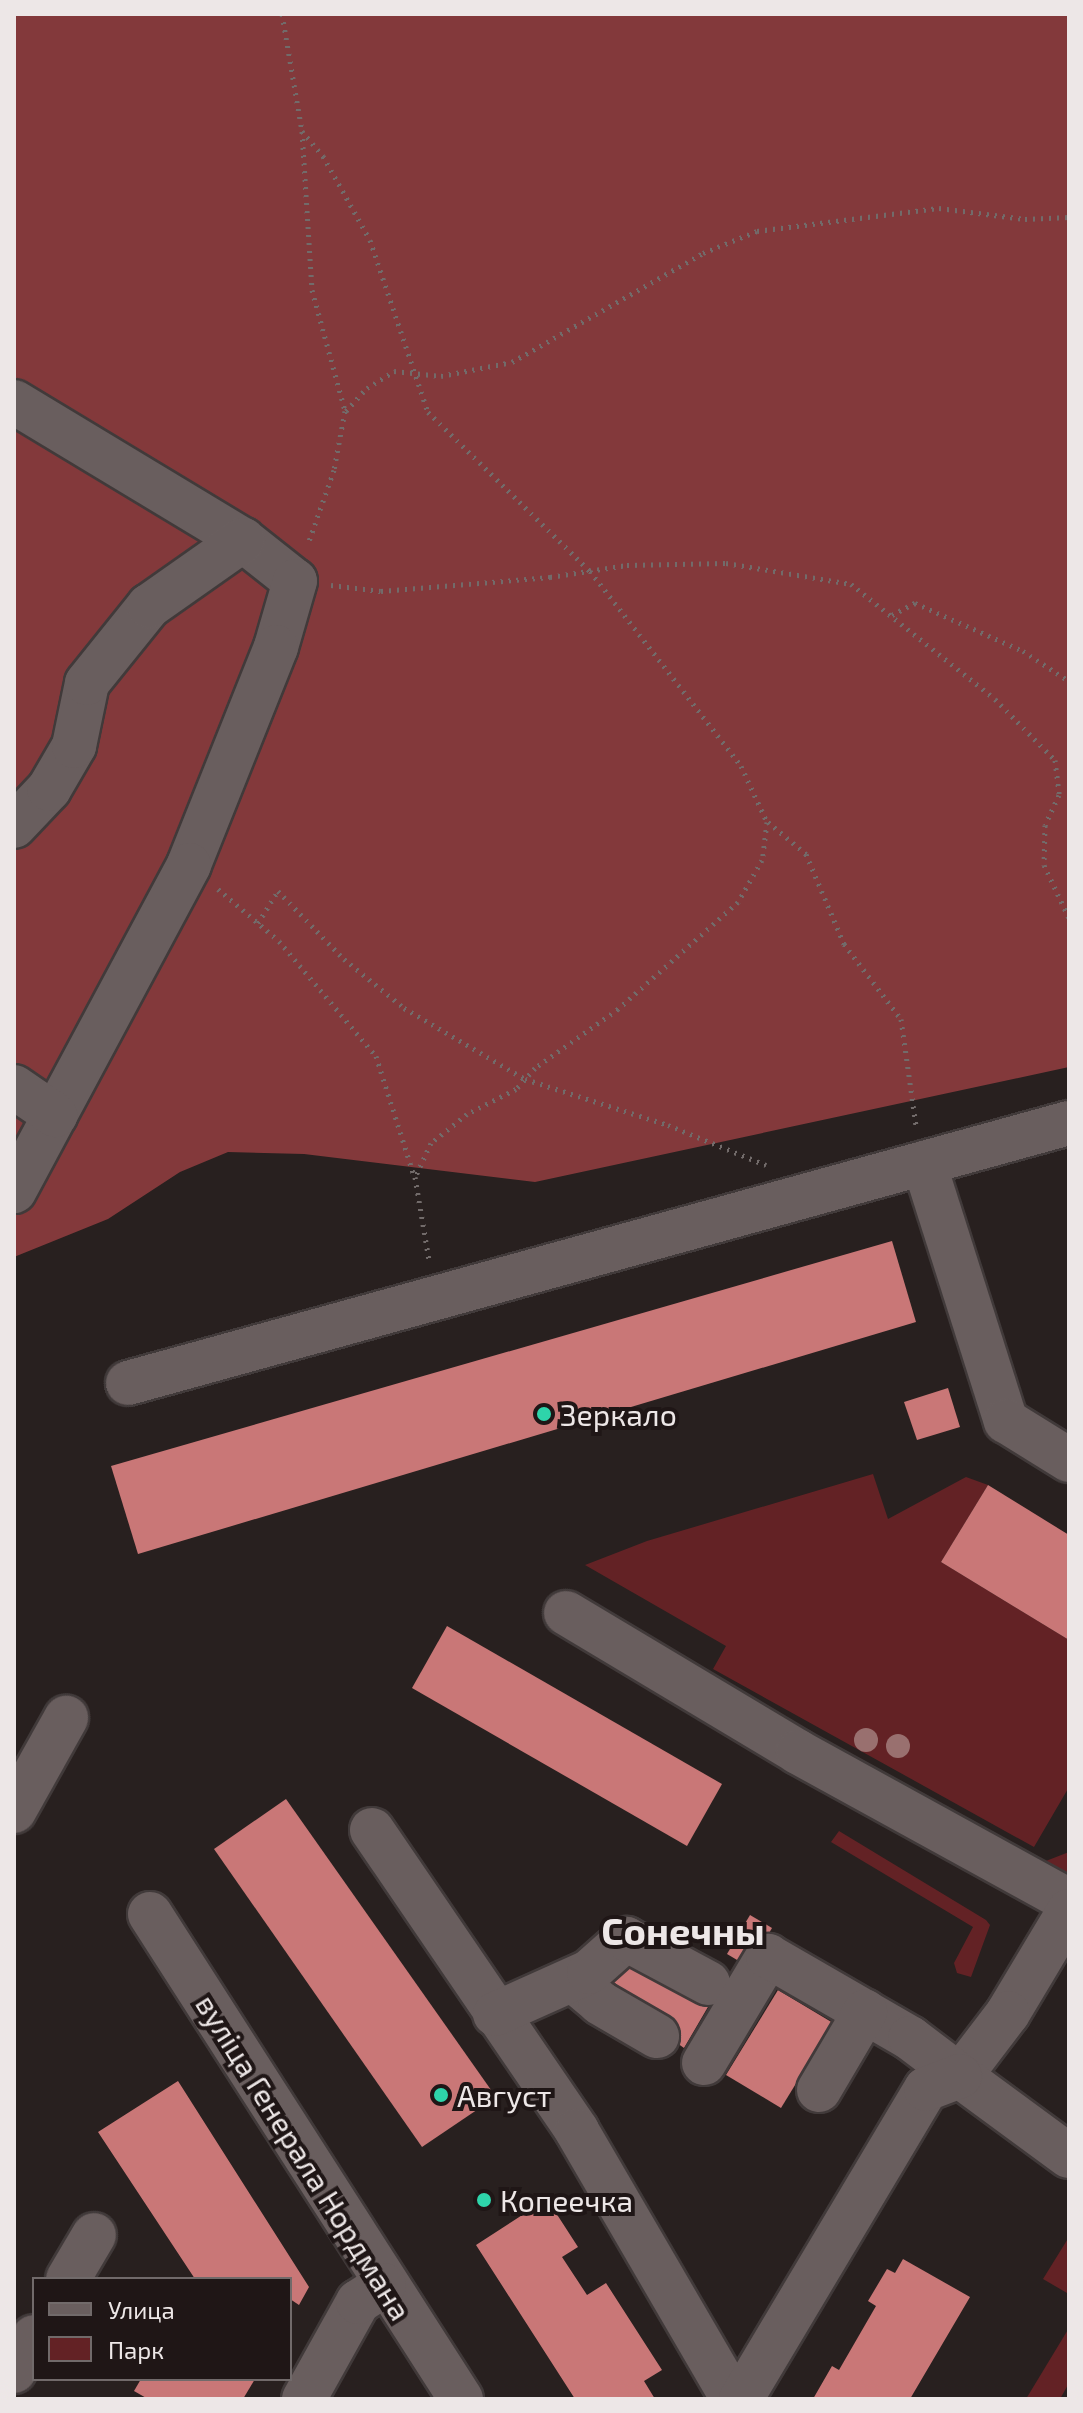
<!DOCTYPE html>
<html>
<head>
<meta charset="utf-8">
<style>
  body { margin:0 }
  #map { position:relative; width:1083px; height:2413px; overflow:hidden; background:#28201f; font-family:"Exo 2",sans-serif }
  div>[style] { position:absolute }
  [style*='--x'] { left:calc(var(--x)*1px); top:calc(var(--y)*1px); width:calc(var(--w)*1px); rotate:calc(var(--a)*1deg) }
  .green>* { inset:0; background:#632225 }
  .forest>* { inset:0; background:#83393b }
  .building>* { inset:0; background:#c97777 }
  .path>* { height:5px; margin-top:-2.5px; transform-origin:0; background:repeating-linear-gradient(90deg,#726b6a 0 2px,transparent 0 8px) }
  .roads { filter:drop-shadow(2px 0 #413a3a) drop-shadow(-2px 0 #413a3a) drop-shadow(0 2px #413a3a) drop-shadow(0 -2px #413a3a) }
  .minor>* { height:44px; margin:-22px; padding:0 22px; transform-origin:22px; border-radius:22px; background:#695e5e }
  .trees>* { width:24px; height:24px; margin:-12px; border-radius:50%; background:#99706f }
  .dots>* { width:22px; height:22px; translate:-50% -50%; box-sizing:border-box; border:4px solid #1f1616; border-radius:50% }
  span { translate:-50% -50%; white-space:nowrap; text-align:center; line-height:1.15; -webkit-text-stroke:8px #1f1616; paint-order:stroke }
  .poi-label { font-size:30px; color:#ede7e7 }
  .left { translate:0 -50%; text-align:left }
  .street-label { font-size:30px; color:#ede7e7 }
  .district-label { font-size:38px; color:#ede7e7; font-weight:700 }
  .frame { position:absolute; inset:0; border:16px solid #ede7e7; pointer-events:none }
  .legend { position:absolute; left:32px; top:2277px; width:260px; height:104px; box-sizing:border-box; background:#1f1616; border:2px solid #716a6a; margin:0; padding:10px 14px; list-style:none; font-size:24px; color:#ede7e7 }
  .legend li { display:flex; align-items:center; gap:16px; height:40px }
  .legend b { width:40px; border:2px solid #716a6a }
</style>
</head>
<body>
<div id="map">
  <div class="green">
    <div style="clip-path:polygon(873px 1474px,888px 1519px,966px 1477px,988px 1485px,941px 1562px,1069px 1640px,1069px 1787px,1034px 1847px,713px 1669px,726px 1646px,585px 1565px,647px 1541px)"></div>
    <div style="clip-path:polygon(839px 1831px,986px 1920px,990px 1925px,971px 1977px,957px 1973px,954px 1963px,973px 1927px,831px 1842px)"></div>
    <div style="clip-path:polygon(1069px 1852px,1069px 1876px,1033px 1866px)"></div>
    <div style="clip-path:polygon(1069px 2237px,1069px 2290px,1067px 2293px,1043px 2279px)"></div>
    <div style="clip-path:polygon(1069px 2328px,1069px 2383px,1060px 2399px,1026px 2399px)"></div>
  </div>
  <div class="forest">
    <div style="clip-path:polygon(14px 14px,1069px 14px,1069px 1067px,535px 1182px,304px 1154px,228px 1152px,180px 1172px,108px 1219px,14px 1257px)"></div>
  </div>
  <div class="building">
    <div style="clip-path:polygon(892px 1241px,916px 1322px,138px 1554px,111px 1466px)"></div>
    <div style="clip-path:polygon(948px 1388px,960px 1427px,917px 1440px,904px 1402px)"></div>
    <div style="clip-path:polygon(988px 1485px,1069px 1535px,1069px 1640px,941px 1562px)"></div>
    <div style="clip-path:polygon(447px 1626px,722px 1784px,687px 1846px,412px 1688px)"></div>
    <div style="clip-path:polygon(286px 1799px,496px 2097px,422px 2147px,214px 1849px)"></div>
    <div style="clip-path:polygon(750px 1915px,772px 1928px,749px 1967px,727px 1954px)"></div>
    <div style="clip-path:polygon(628px 1953px,712px 2000px,684px 2048px,604px 1991px)"></div>
    <div style="clip-path:polygon(778px 1990px,833px 2023px,781px 2108px,726px 2075px)"></div>
    <div style="clip-path:polygon(178px 2081px,309px 2287px,299px 2305px,290px 2299px,290px 2279px,195px 2279px,98px 2132px)"></div>
    <div style="clip-path:polygon(547px 2199px,578px 2247px,562px 2257px,587px 2295px,606px 2283px,662px 2370px,644px 2381px,655px 2399px,575px 2399px,476px 2245px)"></div>
    <div style="clip-path:polygon(903px 2259px,970px 2297px,910px 2399px,813px 2399px,832px 2366px,839px 2370px,876px 2306px,868px 2301px,887px 2269px,895px 2273px)"></div>
    <div style="clip-path:polygon(141px 2379px,255px 2379px,243px 2399px,148px 2399px,134px 2391px)"></div>
  </div>
  <div class="path">
    <div style="--x:282;--y:14;--w:119;--a:80.3"></div>
    <div style="--x:302;--y:131;--w:159;--a:86.4"></div>
    <div style="--x:312;--y:290;--w:125;--a:74.7"></div>
    <div style="--x:345;--y:411;--w:60;--a:100.6"></div>
    <div style="--x:334;--y:470;--w:75;--a:109.4"></div>
    <div style="--x:302;--y:131;--w:33;--a:50"></div>
    <div style="--x:323;--y:156;--w:96;--a:60.8"></div>
    <div style="--x:370;--y:240;--w:182;--a:71.4"></div>
    <div style="--x:428;--y:412;--w:227;--a:44.5"></div>
    <div style="--x:590;--y:571;--w:247;--a:52.2"></div>
    <div style="--x:741;--y:766;--w:62;--a:65.1"></div>
    <div style="--x:767;--y:822;--w:38;--a:97"></div>
    <div style="--x:762;--y:860;--w:48;--a:119.7"></div>
    <div style="--x:738;--y:902;--w:161;--a:138.3"></div>
    <div style="--x:618;--y:1009;--w:102;--a:144.6"></div>
    <div style="--x:535;--y:1068;--w:28;--a:132"></div>
    <div style="--x:516;--y:1089;--w:55;--a:153"></div>
    <div style="--x:467;--y:1114;--w:46;--a:141.1"></div>
    <div style="--x:431;--y:1143;--w:38;--a:115"></div>
    <div style="--x:415;--y:1177;--w:84;--a:80.4"></div>
    <div style="--x:346;--y:411;--w:31;--a:-48"></div>
    <div style="--x:367;--y:388;--w:32;--a:-32"></div>
    <div style="--x:394;--y:371;--w:47;--a:6.1"></div>
    <div style="--x:441;--y:376;--w:72;--a:-11.2"></div>
    <div style="--x:512;--y:362;--w:220;--a:-29.7"></div>
    <div style="--x:703;--y:253;--w:58;--a:-22.2"></div>
    <div style="--x:757;--y:231;--w:183;--a:-7.2"></div>
    <div style="--x:939;--y:208;--w:87;--a:7.3"></div>
    <div style="--x:1025;--y:219;--w:44;--a:-2.6"></div>
    <div style="--x:331;--y:585;--w:50;--a:6.8"></div>
    <div style="--x:381;--y:591;--w:170;--a:-4.7"></div>
    <div style="--x:550;--y:577;--w:78;--a:-8.9"></div>
    <div style="--x:627;--y:565;--w:99;--a:-1.2"></div>
    <div style="--x:726;--y:563;--w:127;--a:9.5"></div>
    <div style="--x:851;--y:584;--w:184;--a:38.6"></div>
    <div style="--x:995;--y:699;--w:86;--a:45.5"></div>
    <div style="--x:1055;--y:760;--w:35;--a:83"></div>
    <div style="--x:1059;--y:795;--w:33;--a:115"></div>
    <div style="--x:1045;--y:825;--w:40;--a:91.4"></div>
    <div style="--x:1044;--y:865;--w:59;--a:64.7"></div>
    <div style="--x:892;--y:615;--w:26;--a:-28"></div>
    <div style="--x:915;--y:603;--w:118;--a:24"></div>
    <div style="--x:1023;--y:651;--w:55;--a:33.1"></div>
    <div style="--x:768;--y:822;--w:50;--a:40.1"></div>
    <div style="--x:806;--y:854;--w:98;--a:67.1"></div>
    <div style="--x:844;--y:944;--w:94;--a:52.8"></div>
    <div style="--x:901;--y:1019;--w:108;--a:82"></div>
    <div style="--x:218;--y:889;--w:80;--a:40.4"></div>
    <div style="--x:279;--y:941;--w:150;--a:49.9"></div>
    <div style="--x:376;--y:1056;--w:126;--a:72.4"></div>
    <div style="--x:258;--y:923;--w:38;--a:-58"></div>
    <div style="--x:278;--y:891;--w:95;--a:45.9"></div>
    <div style="--x:344;--y:959;--w:77;--a:39.2"></div>
    <div style="--x:404;--y:1008;--w:140;--a:30.4"></div>
    <div style="--x:525;--y:1079;--w:150;--a:17.8"></div>
    <div style="--x:668;--y:1125;--w:106;--a:22.2"></div>
  </div>
  <div class="roads">
    <div class="minor">
      <div style="--x:14;--y:402;--w:267;--a:31.1"></div>
      <div style="--x:243;--y:540;--w:66;--a:38.3"></div>
      <div style="--x:295;--y:581;--w:69;--a:106.1"></div>
      <div style="--x:276;--y:647;--w:235;--a:111.8"></div>
      <div style="--x:189;--y:865;--w:370;--a:118.2"></div>
      <div style="--x:14;--y:826;--w:51;--a:-46.6"></div>
      <div style="--x:49;--y:789;--w:50;--a:-59.8"></div>
      <div style="--x:74;--y:746;--w:64;--a:-78.3"></div>
      <div style="--x:87;--y:683;--w:99;--a:-51.2"></div>
      <div style="--x:149;--y:606;--w:115;--a:-35.1"></div>
      <div style="--x:14;--y:1087;--w:50;--a:34.3"></div>
      <div style="--x:924;--y:1163;--w:271;--a:72.4"></div>
      <div style="--x:1006;--y:1421;--w:74;--a:31.8"></div>
      <div style="--x:128;--y:1383;--w:976;--a:-15.45"></div>
      <div style="--x:566;--y:1613;--w:270;--a:30.9"></div>
      <div style="--x:798;--y:1752;--w:309;--a:28.8"></div>
      <div style="--x:14;--y:1811;--w:107;--a:-60.8"></div>
      <div style="--x:372;--y:1830;--w:364;--a:55.7"></div>
      <div style="--x:577;--y:2131;--w:310;--a:59.8"></div>
      <div style="--x:1069;--y:1911;--w:119;--a:120.9"></div>
      <div style="--x:1008;--y:2013;--w:79;--a:127.3"></div>
      <div style="--x:960;--y:2076;--w:135;--a:36.3"></div>
      <div style="--x:150;--y:1914;--w:576;--a:57.33"></div>
      <div style="--x:573;--y:1980;--w:35;--a:40"></div>
      <div style="--x:600;--y:2003;--w:66;--a:30.1"></div>
      <div style="--x:495;--y:2014;--w:103;--a:-24.1"></div>
      <div style="--x:589;--y:1972;--w:50;--a:-41.7"></div>
      <div style="--x:626;--y:1939;--w:93;--a:28.2"></div>
      <div style="--x:704;--y:2063;--w:125;--a:-59.1"></div>
      <div style="--x:768;--y:1956;--w:164;--a:30"></div>
      <div style="--x:910;--y:2038;--w:63;--a:37.2"></div>
      <div style="--x:819;--y:2090;--w:91;--a:-59.5"></div>
      <div style="--x:68;--y:2279;--w:51;--a:-59.4"></div>
      <div style="--x:14;--y:2371;--w:39;--a:-60"></div>
      <div style="--x:304;--y:2399;--w:111;--a:-60.9"></div>
      <div style="--x:358;--y:2302;--w:31;--a:-33"></div>
      <div style="--x:741;--y:2399;--w:361;--a:-59.2"></div>
      <div style="--x:926;--y:2089;--w:36;--a:-21"></div>
    </div>
  </div>
  <div class="trees">
    <div style="left:866px;top:1740px"></div>
    <div style="left:898px;top:1746px"></div>
  </div>
  <div class="dots">
    <div style="left:544px;top:1414px;background:#2ed4aa"></div>
    <div style="left:441px;top:2095px;background:#2ed4aa"></div>
    <div style="left:484px;top:2200px;background:#2ed4aa"></div>
  </div>
  <div class="poi-label">
    <span class="left" style="left:560px;top:1414px">Зеркало</span>
    <span class="left" style="left:457px;top:2095px">Август</span>
    <span class="left" style="left:500px;top:2200px">Копеечка</span>
  </div>
  <div class="street-label">
    <span style="left:304px;top:2157px;rotate:58deg">вуліца Генерала Нордмана</span>
  </div>
  <div class="district-label">
    <span style="left:683px;top:1931px">Сонечны</span>
  </div>
  <div class="frame"></div>
  <ul class="legend">
  <li><b style="height:10px;background:#695e5e"></b>Улица</li>
  <li><b style="height:22px;background:#632225"></b>Парк</li>
  </ul>
</div>
</body>
</html>
